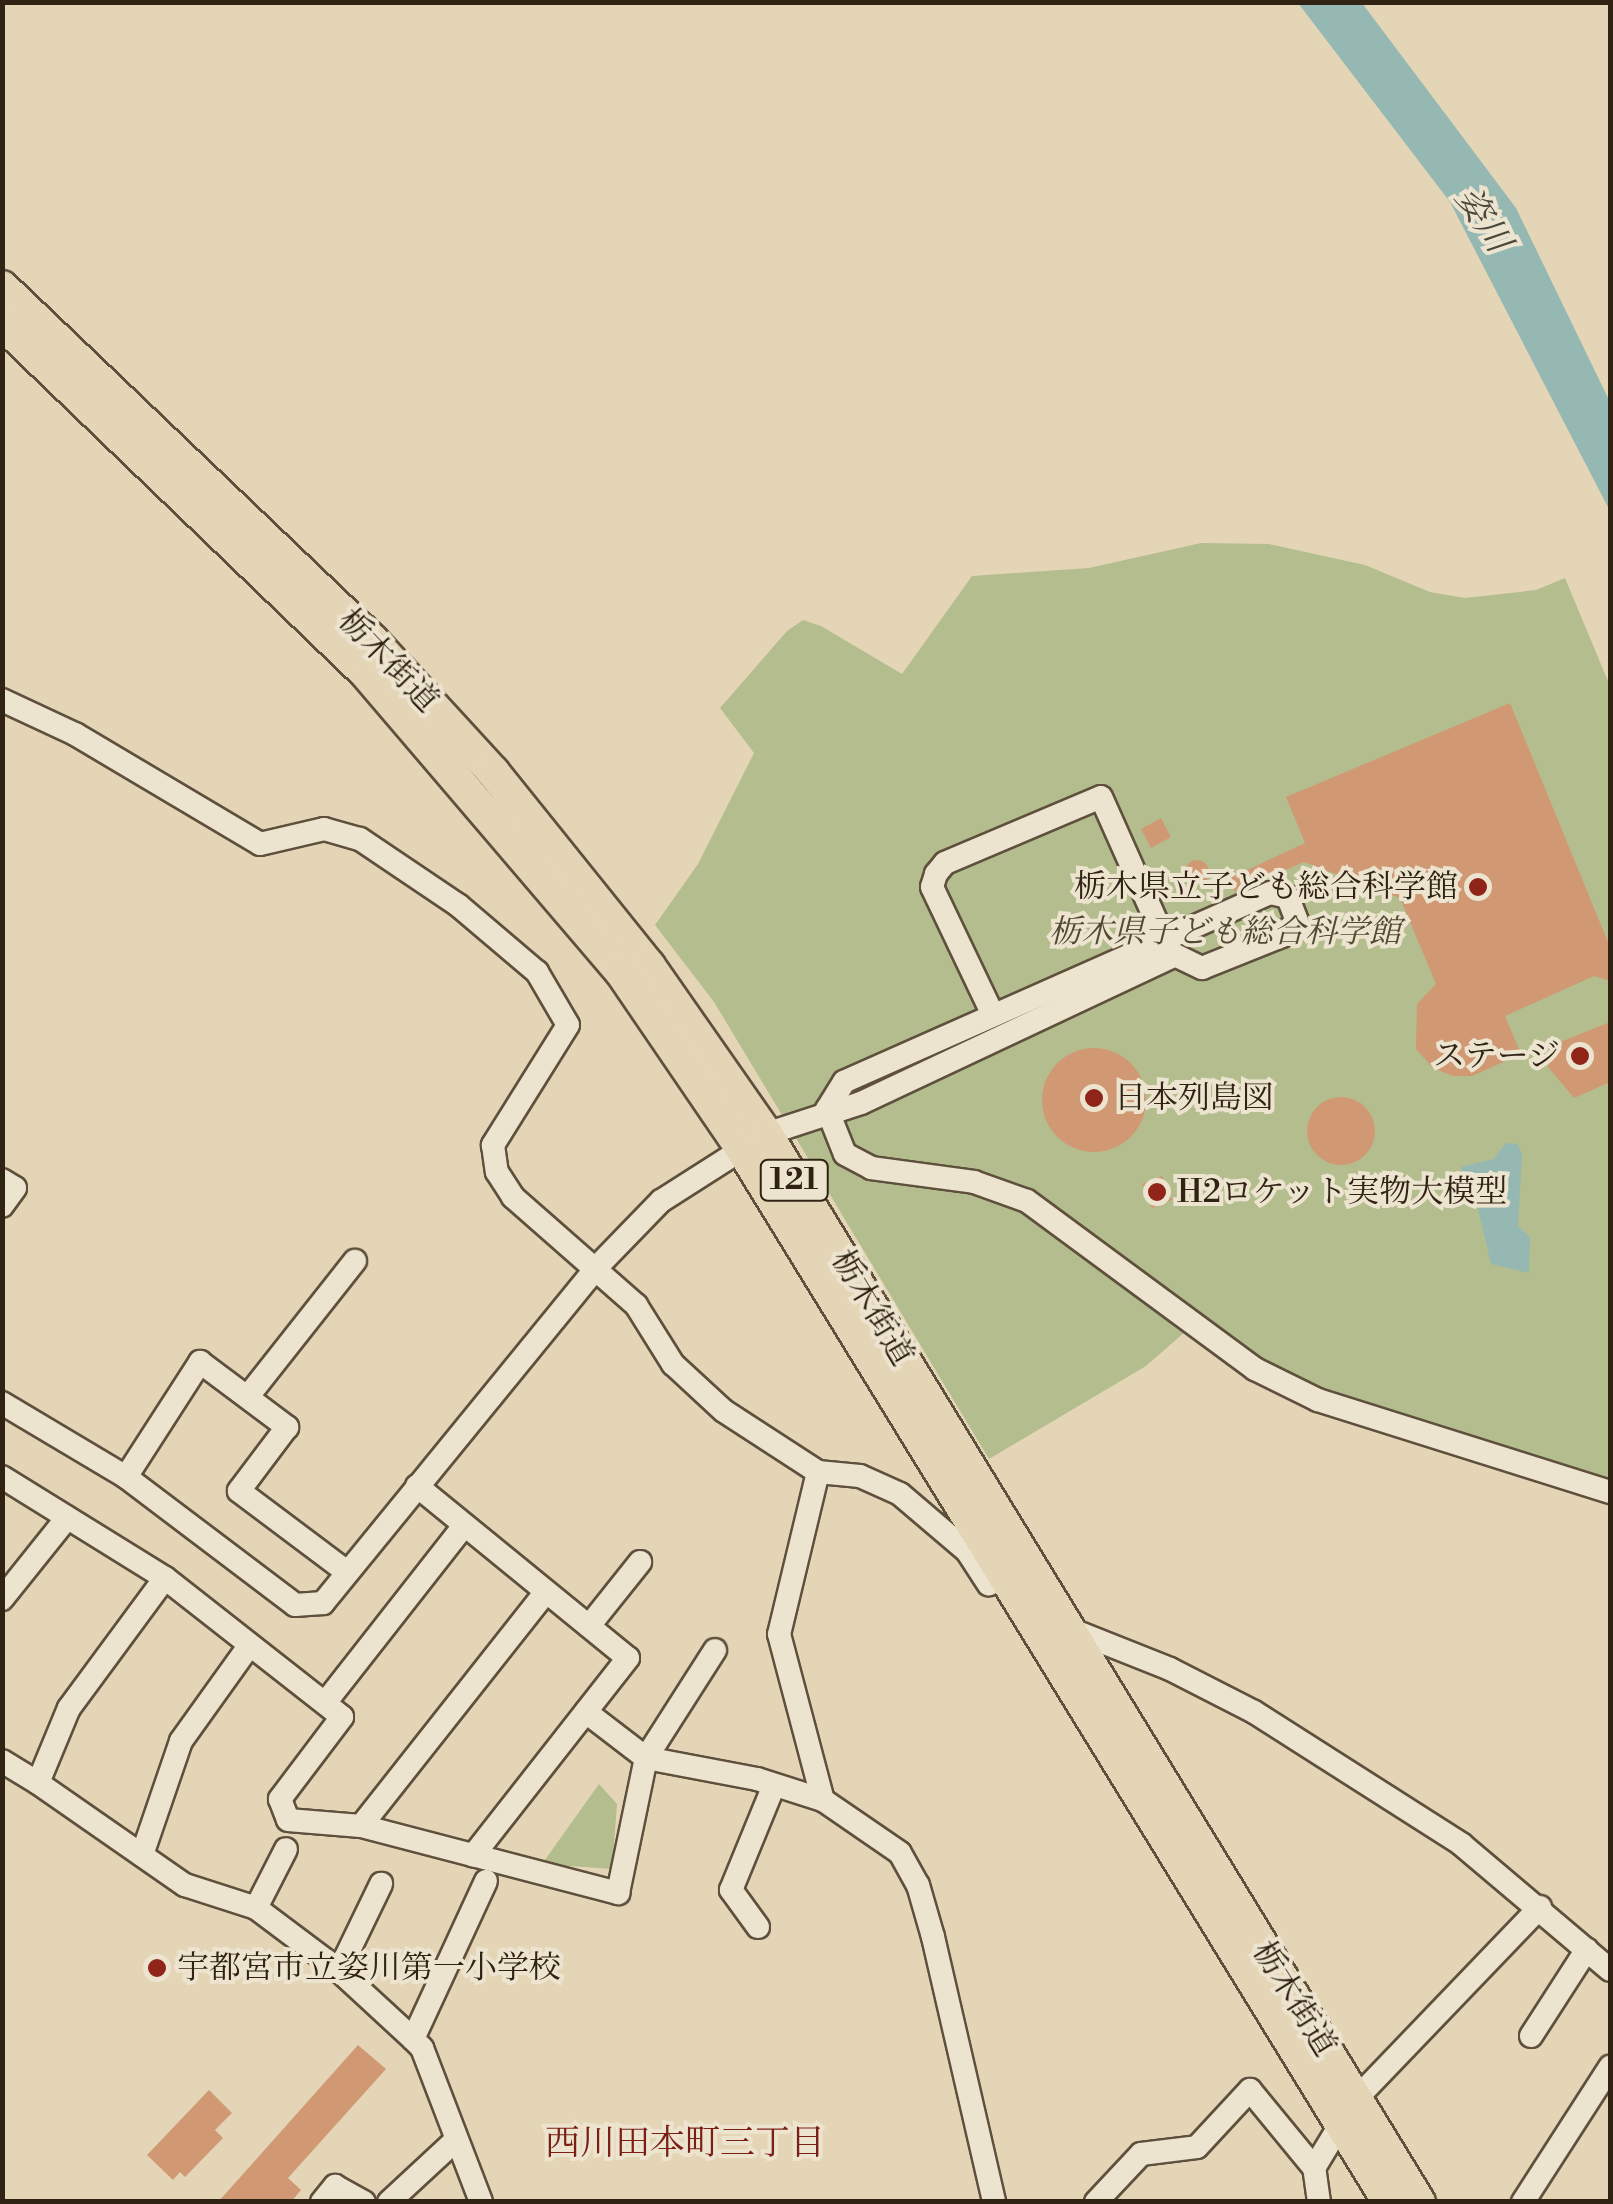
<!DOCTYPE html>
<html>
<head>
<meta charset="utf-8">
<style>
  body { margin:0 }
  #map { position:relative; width:1613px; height:2204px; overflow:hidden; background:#e4d5b7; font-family:"Libre Bodoni","Noto Serif JP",serif }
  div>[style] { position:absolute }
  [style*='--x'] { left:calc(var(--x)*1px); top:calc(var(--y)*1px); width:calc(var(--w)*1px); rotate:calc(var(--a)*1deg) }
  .green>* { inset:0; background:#b4bd8e }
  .water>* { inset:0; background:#96b8b3 }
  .building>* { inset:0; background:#d09974 }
  .round { border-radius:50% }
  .roads { filter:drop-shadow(2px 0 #5e503c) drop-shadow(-2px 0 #5e503c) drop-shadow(0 2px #5e503c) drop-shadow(0 -2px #5e503c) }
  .minor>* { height:22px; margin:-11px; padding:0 11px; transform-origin:11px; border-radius:11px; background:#ede4d0 }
  .highway>* { height:32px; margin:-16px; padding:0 16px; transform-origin:16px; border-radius:16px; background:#e4d5b7 }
  .dots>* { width:28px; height:28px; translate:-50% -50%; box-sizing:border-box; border:5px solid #ede4d0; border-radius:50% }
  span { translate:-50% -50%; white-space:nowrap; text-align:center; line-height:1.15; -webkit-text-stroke:8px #ede4d0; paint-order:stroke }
  .shield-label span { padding:2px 8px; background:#ede4d0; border:2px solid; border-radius:8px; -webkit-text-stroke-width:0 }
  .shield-label { font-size:30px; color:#312313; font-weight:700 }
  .street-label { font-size:32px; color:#312313 }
  .poi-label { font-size:32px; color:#312313 }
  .right { translate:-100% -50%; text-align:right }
  .left { translate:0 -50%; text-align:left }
  .park-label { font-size:32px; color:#524a32; font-style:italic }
  .water-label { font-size:35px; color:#4a483b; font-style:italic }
  .neighbourhood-label { font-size:35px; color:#7a1f14 }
  .frame { position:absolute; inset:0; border:5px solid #312313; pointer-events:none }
</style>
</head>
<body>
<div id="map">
  <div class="green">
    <div style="clip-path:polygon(1201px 543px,1269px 544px,1365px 565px,1430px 592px,1465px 598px,1536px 590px,1565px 578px,1610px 686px,1610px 1484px,1320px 1390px,1260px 1359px,1202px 1317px,1146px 1366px,989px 1459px,714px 1002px,655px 925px,698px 864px,754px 753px,720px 708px,787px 631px,803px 620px,821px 626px,902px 674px,972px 576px,1089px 568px)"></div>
    <div style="clip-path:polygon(599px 1784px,617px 1804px,612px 1869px,542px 1864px)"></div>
  </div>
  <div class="water">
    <div style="clip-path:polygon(1298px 3px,1362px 3px,1516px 208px,1610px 402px,1610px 511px,1450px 202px)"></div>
    <div style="clip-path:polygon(1506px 1143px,1518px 1144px,1522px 1155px,1518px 1226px,1530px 1237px,1529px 1273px,1491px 1264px,1477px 1204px,1462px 1185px,1461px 1167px,1493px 1159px)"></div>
  </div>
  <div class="building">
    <div style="clip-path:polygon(1510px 703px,1610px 947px,1610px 981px,1594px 976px,1505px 1016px,1521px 1054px,1472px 1076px,1453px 1076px,1433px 1068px,1416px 1049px,1417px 1004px,1436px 984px,1400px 898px,1304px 862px,1235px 892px,1228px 879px,1305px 843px,1286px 797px)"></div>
    <div style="clip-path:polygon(1161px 818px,1171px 837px,1151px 848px,1141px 829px)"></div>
    <div class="round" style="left:1185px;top:860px;width:24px;height:24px"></div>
    <div style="clip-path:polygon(1610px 1022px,1610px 1082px,1574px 1098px,1548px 1067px,1553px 1045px)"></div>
    <div class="round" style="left:1042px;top:1048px;width:104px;height:104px"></div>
    <div class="round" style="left:1307px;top:1097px;width:68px;height:68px"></div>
    <div style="clip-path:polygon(1162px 1176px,1172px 1200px,1152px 1208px,1142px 1184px)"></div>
    <div style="clip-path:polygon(358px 2045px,386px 2069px,288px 2178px,301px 2190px,291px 2202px,218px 2202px)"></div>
    <div style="clip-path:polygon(209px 2090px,232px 2113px,215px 2130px,223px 2138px,185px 2177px,180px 2172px,173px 2180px,147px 2155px)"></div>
  </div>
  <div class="roads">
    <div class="minor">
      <div style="--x:2;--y:700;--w:81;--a:25"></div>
      <div style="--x:75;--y:734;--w:215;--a:30.7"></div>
      <div style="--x:260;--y:844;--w:66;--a:-13.2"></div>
      <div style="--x:324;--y:829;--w:37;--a:16"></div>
      <div style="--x:360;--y:839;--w:118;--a:34"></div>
      <div style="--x:458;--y:905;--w:104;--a:40.3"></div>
      <div style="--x:537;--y:972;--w:61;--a:59.7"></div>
      <div style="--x:568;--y:1025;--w:142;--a:122"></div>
      <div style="--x:493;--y:1145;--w:27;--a:82"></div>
      <div style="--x:497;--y:1172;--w:30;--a:57"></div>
      <div style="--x:513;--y:1197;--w:164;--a:41.3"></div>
      <div style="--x:636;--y:1305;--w:70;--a:57.9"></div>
      <div style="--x:673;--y:1364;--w:69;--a:42.7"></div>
      <div style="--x:724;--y:1411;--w:112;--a:33"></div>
      <div style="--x:818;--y:1472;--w:42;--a:5.4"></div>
      <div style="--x:860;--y:1476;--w:44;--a:24.2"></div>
      <div style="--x:900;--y:1494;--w:88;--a:40.4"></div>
      <div style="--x:967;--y:1551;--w:40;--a:57.1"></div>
      <div style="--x:993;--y:1015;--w:142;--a:-115.5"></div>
      <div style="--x:932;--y:887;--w:14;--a:-73"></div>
      <div style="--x:936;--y:874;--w:14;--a:-51"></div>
      <div style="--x:945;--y:863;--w:169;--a:-22.9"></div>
      <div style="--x:1101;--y:797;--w:160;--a:66"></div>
      <div style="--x:827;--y:1109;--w:48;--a:68.2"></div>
      <div style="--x:845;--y:1154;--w:30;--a:28"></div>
      <div style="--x:871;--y:1168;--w:104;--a:7.7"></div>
      <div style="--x:974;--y:1182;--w:56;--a:19.7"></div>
      <div style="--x:1027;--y:1201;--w:283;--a:36.4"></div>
      <div style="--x:1255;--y:1369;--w:70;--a:26.2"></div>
      <div style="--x:1318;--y:1400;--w:306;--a:17.5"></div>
      <div style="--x:2;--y:1180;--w:15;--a:32"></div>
      <div style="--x:15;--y:1188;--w:22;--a:126"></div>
      <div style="--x:249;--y:1395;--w:171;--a:-51.7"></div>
      <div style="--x:2;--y:1403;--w:144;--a:30.8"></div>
      <div style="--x:126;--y:1477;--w:212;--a:37.1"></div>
      <div style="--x:295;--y:1605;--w:28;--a:-4"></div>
      <div style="--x:323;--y:1603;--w:431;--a:-50.8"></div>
      <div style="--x:595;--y:1269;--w:95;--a:-45.9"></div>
      <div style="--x:661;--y:1201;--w:125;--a:-32.5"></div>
      <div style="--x:766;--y:1134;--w:100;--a:-18.1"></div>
      <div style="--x:861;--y:1103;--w:347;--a:-25.2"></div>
      <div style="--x:1175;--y:955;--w:30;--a:26"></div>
      <div style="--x:1202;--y:968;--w:86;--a:-21.8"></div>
      <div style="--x:1282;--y:936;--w:21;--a:-45"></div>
      <div style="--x:1297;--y:921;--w:26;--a:-111"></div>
      <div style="--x:1288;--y:897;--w:18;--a:-167"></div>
      <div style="--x:1270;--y:893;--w:466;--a:156.1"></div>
      <div style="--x:844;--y:1082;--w:32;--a:122"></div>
      <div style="--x:818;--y:1472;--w:167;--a:103.5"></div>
      <div style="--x:779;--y:1634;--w:172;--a:75.2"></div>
      <div style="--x:2;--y:1477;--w:192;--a:31.8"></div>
      <div style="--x:165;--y:1578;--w:225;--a:38.1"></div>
      <div style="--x:342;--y:1717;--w:103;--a:127.1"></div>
      <div style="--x:280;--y:1799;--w:22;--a:69"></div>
      <div style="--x:288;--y:1820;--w:73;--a:4.7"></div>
      <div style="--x:361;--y:1826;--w:266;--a:14.6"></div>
      <div style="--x:618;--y:1893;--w:138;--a:-78.3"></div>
      <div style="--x:646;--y:1758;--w:128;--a:-57.4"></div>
      <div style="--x:126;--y:1477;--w:137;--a:-57.2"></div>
      <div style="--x:200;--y:1362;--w:109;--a:36.8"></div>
      <div style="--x:287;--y:1427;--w:80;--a:126.9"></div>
      <div style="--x:239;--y:1491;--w:135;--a:36.9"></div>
      <div style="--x:417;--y:1486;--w:272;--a:39.2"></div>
      <div style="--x:628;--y:1658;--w:251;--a:128.1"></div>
      <div style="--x:165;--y:1578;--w:162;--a:126.4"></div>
      <div style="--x:69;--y:1708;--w:81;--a:112.5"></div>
      <div style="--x:38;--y:1783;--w:179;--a:34.8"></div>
      <div style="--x:185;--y:1885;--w:75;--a:17.9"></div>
      <div style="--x:256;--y:1908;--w:100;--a:36.9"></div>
      <div style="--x:336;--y:1968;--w:105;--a:42.7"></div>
      <div style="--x:413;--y:2039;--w:13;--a:45"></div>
      <div style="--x:422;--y:2048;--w:165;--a:69"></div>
      <div style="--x:2;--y:1599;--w:104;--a:-51.3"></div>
      <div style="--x:589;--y:1626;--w:82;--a:-51.4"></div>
      <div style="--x:1067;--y:1628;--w:111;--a:21.7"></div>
      <div style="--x:1170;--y:1669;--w:94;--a:27.1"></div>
      <div style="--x:1254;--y:1712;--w:246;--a:32.5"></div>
      <div style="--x:1461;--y:1844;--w:195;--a:40.2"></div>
      <div style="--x:325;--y:1703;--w:222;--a:-51.9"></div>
      <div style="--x:586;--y:1712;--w:76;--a:37.5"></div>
      <div style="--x:646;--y:1758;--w:113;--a:10.7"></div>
      <div style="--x:757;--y:1779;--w:69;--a:17.7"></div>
      <div style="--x:823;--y:1800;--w:93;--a:34.5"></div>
      <div style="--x:900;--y:1853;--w:37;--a:61"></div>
      <div style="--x:918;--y:1885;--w:54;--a:73.9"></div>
      <div style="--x:933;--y:1937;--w:272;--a:77"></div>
      <div style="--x:2;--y:1761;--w:42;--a:31.4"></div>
      <div style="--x:361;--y:1826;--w:298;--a:-51.7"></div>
      <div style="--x:142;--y:1855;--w:120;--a:-71.1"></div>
      <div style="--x:181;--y:1741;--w:117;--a:-54.4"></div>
      <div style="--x:256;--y:1908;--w:66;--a:-63"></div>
      <div style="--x:758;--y:1927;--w:46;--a:-126.1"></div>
      <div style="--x:731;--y:1890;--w:113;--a:-67.7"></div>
      <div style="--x:339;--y:1971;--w:97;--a:-64.2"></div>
      <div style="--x:1531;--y:2036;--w:103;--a:-57.2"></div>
      <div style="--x:413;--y:2039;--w:174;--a:-65.2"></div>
      <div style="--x:322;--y:2202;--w:21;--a:-51"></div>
      <div style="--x:335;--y:2186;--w:33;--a:29"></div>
      <div style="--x:389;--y:2202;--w:91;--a:-42.8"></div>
      <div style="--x:1096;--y:2202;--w:66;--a:-46.8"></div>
      <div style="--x:1141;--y:2154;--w:56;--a:-7.1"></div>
      <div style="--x:1197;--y:2147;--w:78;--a:-47.1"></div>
      <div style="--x:1250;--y:2090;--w:101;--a:50.6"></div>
      <div style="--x:1319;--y:2202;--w:34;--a:-98"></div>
      <div style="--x:1314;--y:2168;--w:81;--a:-58.7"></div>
      <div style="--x:1356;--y:2099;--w:266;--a:-46.2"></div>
      <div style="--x:1523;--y:2202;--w:161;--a:-57.2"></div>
    </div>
    <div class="highway">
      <div style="--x:2;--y:287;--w:513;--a:43.66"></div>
      <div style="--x:373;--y:641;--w:178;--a:47.5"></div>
      <div style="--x:493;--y:772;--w:249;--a:51.2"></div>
      <div style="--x:649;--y:966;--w:205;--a:55.1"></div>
      <div style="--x:766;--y:1134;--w:1252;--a:58.56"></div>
      <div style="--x:2;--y:323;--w:505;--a:43.88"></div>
      <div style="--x:366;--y:673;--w:391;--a:49.5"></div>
      <div style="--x:620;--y:970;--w:217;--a:55.7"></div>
      <div style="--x:742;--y:1149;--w:1236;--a:58.43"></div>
    </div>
  </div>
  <div class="dots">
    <div style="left:1478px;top:887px;background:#8f2418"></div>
    <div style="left:1580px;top:1056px;background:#8f2418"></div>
    <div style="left:1094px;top:1098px;background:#8f2418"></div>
    <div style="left:1157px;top:1192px;background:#8f2418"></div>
    <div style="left:157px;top:1968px;background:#8f2418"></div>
  </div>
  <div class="shield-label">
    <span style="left:794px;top:1180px">121</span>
  </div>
  <div class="street-label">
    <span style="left:388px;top:661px;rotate:46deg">栃木街道</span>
    <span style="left:872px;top:1308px;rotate:59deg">栃木街道</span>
    <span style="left:1294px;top:1999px;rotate:58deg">栃木街道</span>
  </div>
  <div class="poi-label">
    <span class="right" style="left:1458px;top:887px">栃木県立子ども総合科学館</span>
    <span class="right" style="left:1560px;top:1056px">ステージ</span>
    <span class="left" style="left:1114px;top:1098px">日本列島図</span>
    <span class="left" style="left:1177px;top:1192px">H2ロケット実物大模型</span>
    <span class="left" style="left:177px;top:1968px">宇都宮市立姿川第一小学校</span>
  </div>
  <div class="park-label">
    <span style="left:1225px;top:932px">栃木県子ども総合科学館</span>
  </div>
  <div class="water-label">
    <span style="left:1482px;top:220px;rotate:57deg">姿川</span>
  </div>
  <div class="neighbourhood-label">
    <span style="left:685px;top:2144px">西川田本町三丁目</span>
  </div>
  <div class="frame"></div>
</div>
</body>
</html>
